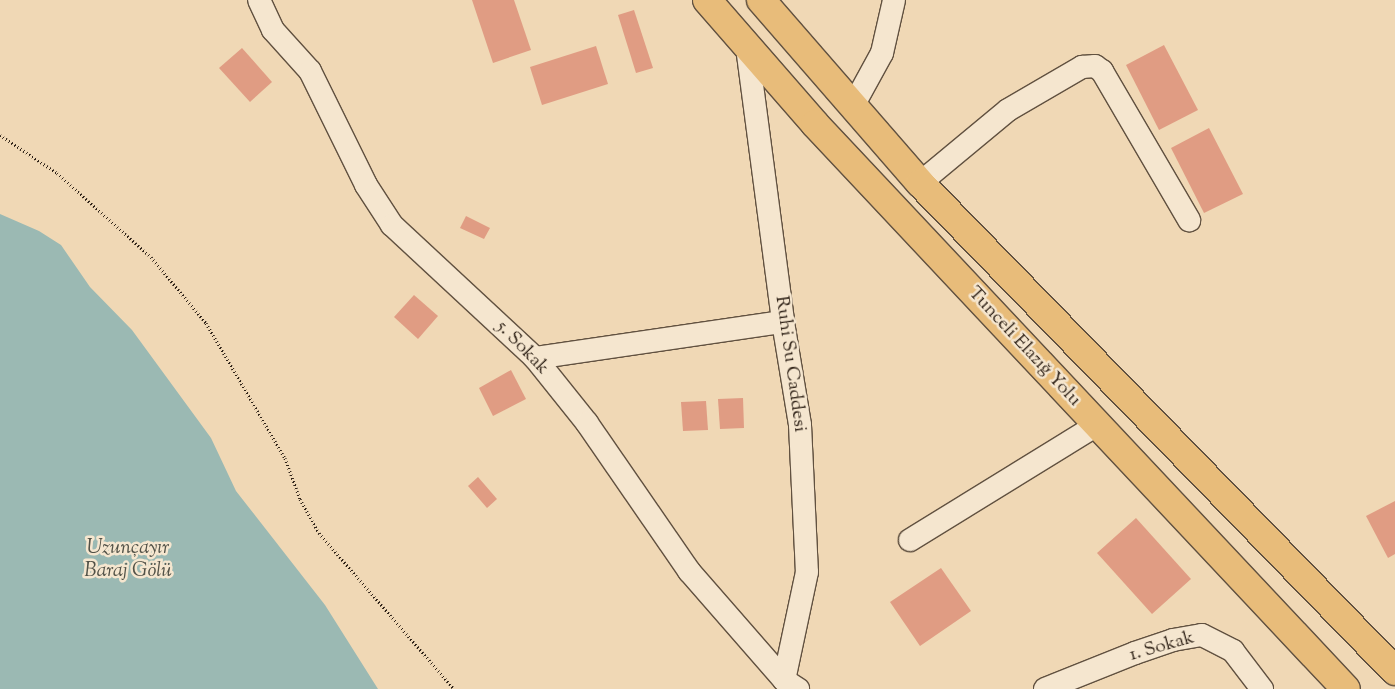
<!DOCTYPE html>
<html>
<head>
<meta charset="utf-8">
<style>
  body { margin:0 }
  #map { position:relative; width:1395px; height:689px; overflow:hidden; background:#f0d8b5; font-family:"Sorts Mill Goudy",serif }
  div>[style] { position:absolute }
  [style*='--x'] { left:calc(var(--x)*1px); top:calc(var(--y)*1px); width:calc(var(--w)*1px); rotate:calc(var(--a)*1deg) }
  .water>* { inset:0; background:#9bb9b3 }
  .building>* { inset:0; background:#e09c83 }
  .path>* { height:3px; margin-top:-1.5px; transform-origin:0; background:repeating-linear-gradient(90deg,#312419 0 1px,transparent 0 3.5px) }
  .roads { filter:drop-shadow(1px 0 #615140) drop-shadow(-1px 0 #615140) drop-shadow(0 1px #615140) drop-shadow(0 -1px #615140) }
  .minor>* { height:22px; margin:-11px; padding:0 11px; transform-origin:11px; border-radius:11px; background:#f5e6cf }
  .major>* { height:28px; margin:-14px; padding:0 14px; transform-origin:14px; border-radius:14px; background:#e8bc7a }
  span { translate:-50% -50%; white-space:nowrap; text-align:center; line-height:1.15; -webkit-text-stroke:5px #f5e6cf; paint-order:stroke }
  .street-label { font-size:19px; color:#312419 }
  .water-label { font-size:20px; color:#515147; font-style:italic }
</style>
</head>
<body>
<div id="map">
  <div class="water">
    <div style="clip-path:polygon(0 214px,39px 231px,61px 245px,90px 287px,132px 330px,211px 438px,236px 491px,325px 605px,378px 689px,0 689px)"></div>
  </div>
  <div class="building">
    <div style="clip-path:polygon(472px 0,514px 0,531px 50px,493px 63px)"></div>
    <div style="clip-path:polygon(634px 10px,653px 68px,636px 73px,618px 15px)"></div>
    <div style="clip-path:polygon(1164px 45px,1198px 110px,1159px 130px,1126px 65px)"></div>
    <div style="clip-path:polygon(596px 46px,608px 84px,542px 105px,530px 67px)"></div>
    <div style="clip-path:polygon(242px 48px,272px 82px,250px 102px,219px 68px)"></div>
    <div style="clip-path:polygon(1209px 128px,1243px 194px,1204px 213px,1171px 148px)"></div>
    <div style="clip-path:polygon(466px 216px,490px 228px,484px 239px,460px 228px)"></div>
    <div style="clip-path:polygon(414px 295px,438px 316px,418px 339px,394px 317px)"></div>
    <div style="clip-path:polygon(511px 370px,526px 399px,493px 416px,479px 388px)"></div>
    <div style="clip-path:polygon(743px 398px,744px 428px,720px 429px,718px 399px)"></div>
    <div style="clip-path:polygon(706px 401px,708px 430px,683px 431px,681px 402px)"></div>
    <div style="clip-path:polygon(478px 477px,497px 499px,487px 508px,468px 486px)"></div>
    <div style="clip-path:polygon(1395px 501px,1395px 554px,1388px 558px,1366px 516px)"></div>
    <div style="clip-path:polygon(1136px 518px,1191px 579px,1152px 614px,1097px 553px)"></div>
    <div style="clip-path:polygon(941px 568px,971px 611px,920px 646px,890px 602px)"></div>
  </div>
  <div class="path">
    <div style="--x:0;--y:135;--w:69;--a:33.7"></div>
    <div style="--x:57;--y:173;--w:126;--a:41.8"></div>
    <div style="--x:151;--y:257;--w:86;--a:50.2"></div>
    <div style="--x:206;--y:323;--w:156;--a:59.7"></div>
    <div style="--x:285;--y:458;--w:44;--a:69.9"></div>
    <div style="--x:300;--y:499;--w:39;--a:61"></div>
    <div style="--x:319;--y:533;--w:206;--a:49.1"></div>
  </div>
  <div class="roads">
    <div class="minor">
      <div style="--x:259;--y:0;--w:33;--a:65"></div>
      <div style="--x:273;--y:30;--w:55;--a:47.9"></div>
      <div style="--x:310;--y:71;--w:127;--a:63.8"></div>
      <div style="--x:366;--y:185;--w:48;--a:57"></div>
      <div style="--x:392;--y:225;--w:195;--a:42.9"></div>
      <div style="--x:535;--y:358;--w:83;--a:51.3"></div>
      <div style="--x:587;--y:423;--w:180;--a:55.4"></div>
      <div style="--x:689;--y:571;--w:145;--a:48.9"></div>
      <div style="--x:784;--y:680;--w:17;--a:33"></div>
      <div style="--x:747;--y:47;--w:277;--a:82.5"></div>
      <div style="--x:783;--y:322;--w:104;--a:80.6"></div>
      <div style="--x:800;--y:425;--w:147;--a:87.3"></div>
      <div style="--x:807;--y:572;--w:110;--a:102"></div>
      <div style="--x:853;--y:106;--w:60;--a:-61.3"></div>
      <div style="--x:882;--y:53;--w:54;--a:-77.2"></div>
      <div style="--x:920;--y:183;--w:114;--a:-39.7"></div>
      <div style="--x:1008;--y:110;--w:86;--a:-30.2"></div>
      <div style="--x:1082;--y:67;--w:13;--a:-4"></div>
      <div style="--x:1095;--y:66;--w:9;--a:36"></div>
      <div style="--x:1102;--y:71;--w:173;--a:59.7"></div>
      <div style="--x:535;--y:358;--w:251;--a:-8.3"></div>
      <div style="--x:910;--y:540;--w:220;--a:-31.6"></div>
      <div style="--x:1045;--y:689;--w:97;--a:-21.8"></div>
      <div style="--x:1135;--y:653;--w:40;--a:-18.9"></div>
      <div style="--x:1173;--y:640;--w:29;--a:-10"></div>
      <div style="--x:1202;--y:635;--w:35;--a:27"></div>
      <div style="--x:1233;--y:651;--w:48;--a:52.7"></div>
    </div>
    <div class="major">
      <div style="--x:707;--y:0;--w:164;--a:48.9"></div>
      <div style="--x:815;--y:124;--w:775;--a:46.78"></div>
      <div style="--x:761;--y:0;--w:242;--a:49"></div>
      <div style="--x:920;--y:183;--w:681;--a:45.77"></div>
    </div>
  </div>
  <div class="street-label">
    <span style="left:1024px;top:347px;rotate:47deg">Tunceli Elazığ Yolu</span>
    <span style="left:522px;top:348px;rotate:46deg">5. Sokak</span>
    <span style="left:790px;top:364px;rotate:82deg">Ruhi Su Caddesi</span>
    <span style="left:1162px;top:647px;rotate:-16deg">1. Sokak</span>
  </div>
  <div class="water-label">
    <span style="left:128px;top:560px">Uzunçayır<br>Baraj Gölü</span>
  </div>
</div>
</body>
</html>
